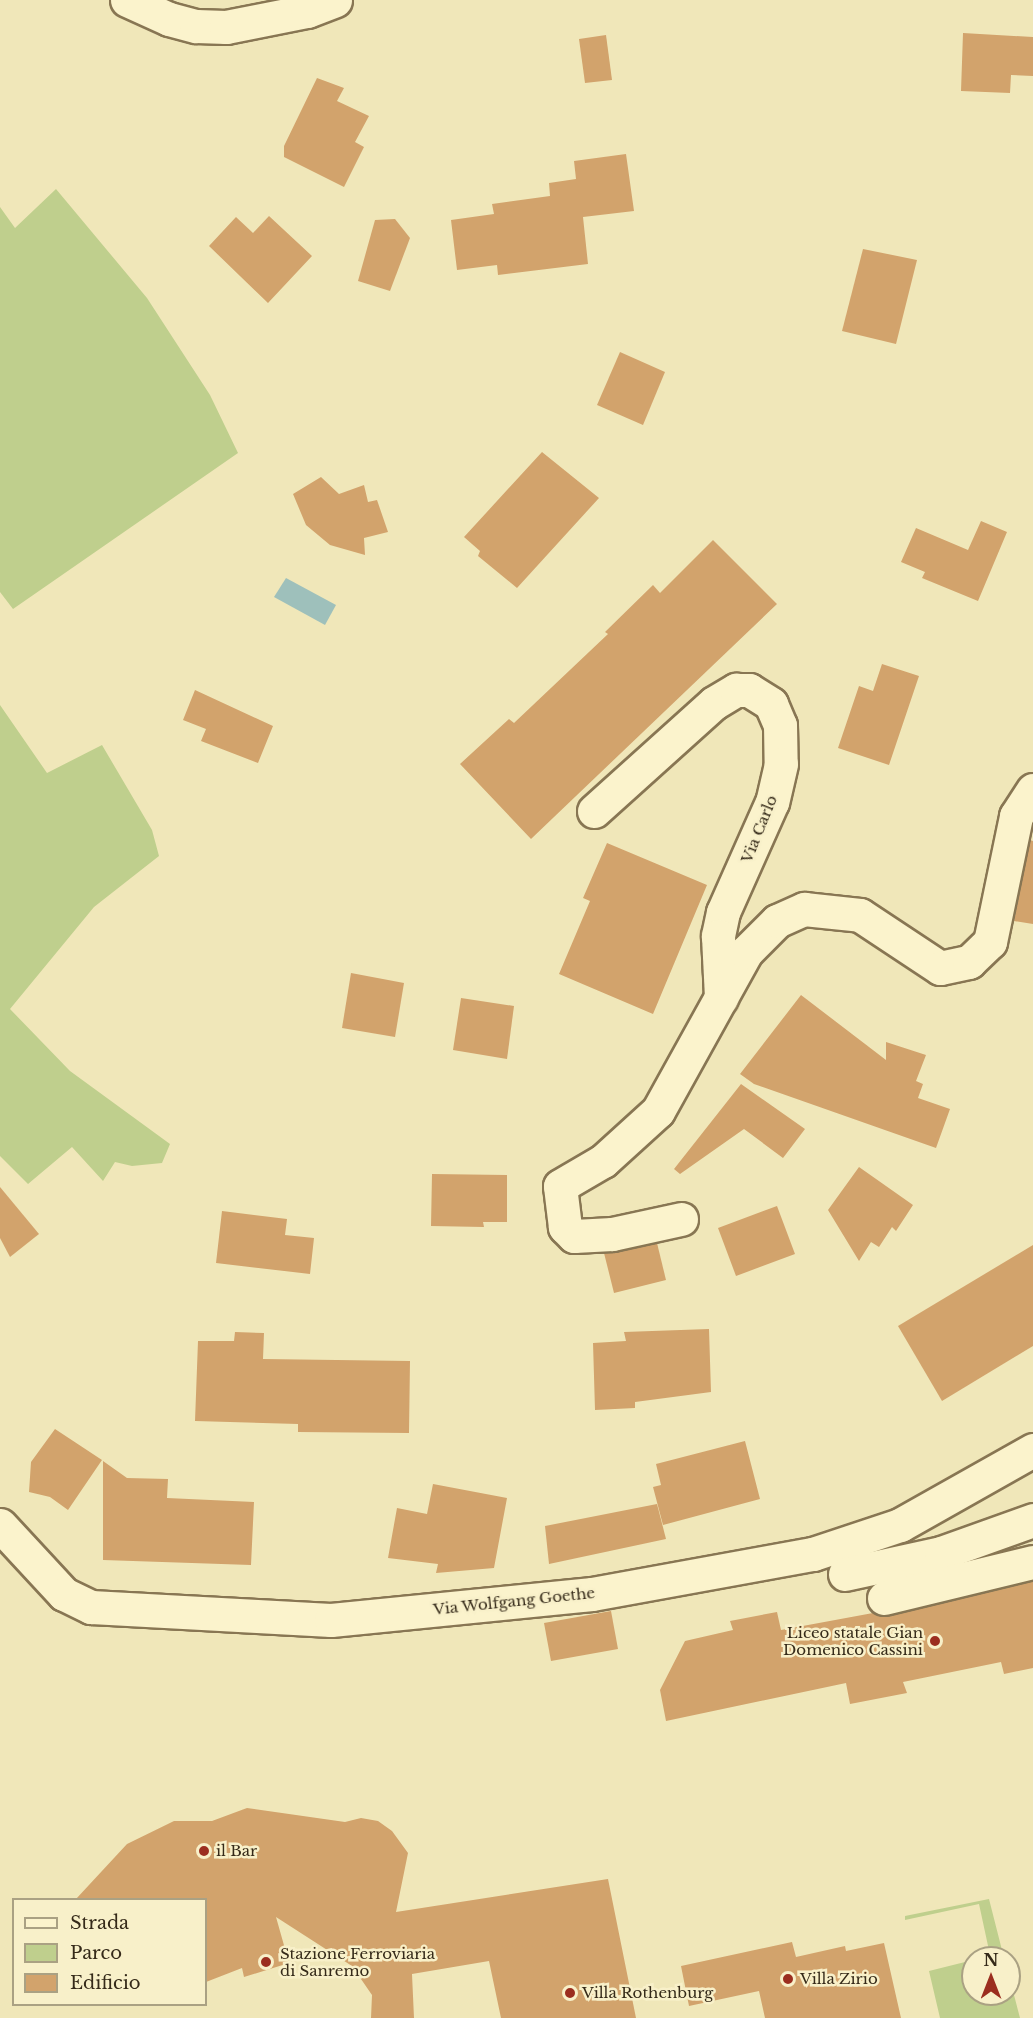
<!DOCTYPE html>
<html>
<head>
<meta charset="utf-8">
<style>
  body { margin:0 }
  #map { position:relative; width:1033px; height:2018px; overflow:hidden; background:#f0e7b9; font-family:"Libre Baskerville",serif }
  div>[style] { position:absolute }
  [style*='--x'] { left:calc(var(--x)*1px); top:calc(var(--y)*1px); width:calc(var(--w)*1px); rotate:calc(var(--a)*1deg) }
  .green>* { inset:0; background:#bfcf8d }
  .water>* { inset:0; background:#9ec0bb }
  .building>* { inset:0; background:#d2a36c }
  .roads { filter:drop-shadow(2px 0 #887653) drop-shadow(-2px 0 #887653) drop-shadow(0 2px #887653) drop-shadow(0 -2px #887653) }
  .minor>* { height:33px; margin:-16.5px; padding:0 16.5px; transform-origin:16.5px; border-radius:16.5px; background:#fbf3cc }
  .dots>* { width:16px; height:16px; translate:-50% -50%; box-sizing:border-box; border:3px solid #f8f0c9; border-radius:50% }
  span { translate:-50% -50%; white-space:nowrap; text-align:center; line-height:1.15; -webkit-text-stroke:5px #f8f0c9; paint-order:stroke }
  .street-label { font-size:15px; color:#352a19 }
  .poi-label { font-size:15px; color:#352a19 }
  .right { translate:-100% -50%; text-align:right }
  .left { translate:0 -50%; text-align:left }
  .legend { position:absolute; left:12px; top:1898px; width:195px; height:108px; box-sizing:border-box; background:#f8f0c9; border:2px solid #aaa183; margin:0; padding:8px 10px; list-style:none; font-size:18px; color:#352a19 }
  .legend li { display:flex; align-items:center; gap:12px; height:30px }
  .legend b { width:30px; border:2px solid #aaa183 }
  .north { position:absolute; left:961px; top:1946px; width:60px; height:60px; box-sizing:border-box; background:#f8f0c9; border:2px solid #aaa183; border-radius:50%; rotate:0deg; font-size:16px; font-weight:700; line-height:24px; text-align:center; color:#352a19 }
  .north::after { content:''; display:block; margin:auto; width:21px; height:27px; background:#9b2e1f; clip-path:polygon(50% 0,100% 100%,50% 72%,0 100%) }
</style>
</head>
<body>
<div id="map">
  <div class="green">
    <div style="clip-path:polygon(56px 189px,147px 298px,210px 395px,238px 453px,13px 609px,0 592px,0 207px,15px 228px)"></div>
    <div style="clip-path:polygon(0 705px,47px 773px,102px 745px,152px 830px,159px 856px,94px 907px,10px 1009px,70px 1071px,170px 1144px,162px 1163px,132px 1166px,115px 1162px,103px 1181px,72px 1147px,28px 1184px,0 1156px)"></div>
    <div style="clip-path:polygon(989px 1899px,1004px 1958px,980px 1958px,990px 1955px,979px 1904px,905px 1920px,905px 1916px)"></div>
    <div style="clip-path:polygon(973px 1960px,973px 1994px,1009px 1994px,1009px 1976px,1020px 2018px,940px 2018px,929px 1971px)"></div>
  </div>
  <div class="water">
    <div style="clip-path:polygon(286px 578px,336px 605px,325px 625px,274px 597px)"></div>
  </div>
  <div class="building">
    <div style="clip-path:polygon(963px 33px,1033px 37px,1033px 76px,1011px 75px,1010px 93px,961px 91px)"></div>
    <div style="clip-path:polygon(606px 35px,612px 80px,585px 83px,579px 39px)"></div>
    <div style="clip-path:polygon(317px 78px,344px 88px,337px 101px,369px 116px,355px 142px,364px 147px,344px 187px,284px 157px,284px 146px)"></div>
    <div style="clip-path:polygon(626px 154px,634px 211px,583px 217px,588px 264px,498px 275px,497px 265px,457px 270px,451px 220px,494px 214px,492px 204px,550px 196px,549px 183px,576px 179px,574px 161px)"></div>
    <div style="clip-path:polygon(269px 216px,312px 256px,268px 303px,209px 246px,236px 217px,253px 233px)"></div>
    <div style="clip-path:polygon(395px 219px,410px 238px,390px 291px,358px 281px,375px 220px)"></div>
    <div style="clip-path:polygon(863px 249px,917px 260px,896px 344px,842px 331px)"></div>
    <div style="clip-path:polygon(620px 352px,665px 372px,643px 425px,597px 405px)"></div>
    <div style="clip-path:polygon(542px 452px,599px 498px,517px 588px,478px 556px,480px 551px,464px 537px)"></div>
    <div style="clip-path:polygon(321px 477px,339px 494px,364px 485px,368px 502px,377px 500px,388px 532px,364px 538px,365px 555px,330px 545px,306px 525px,293px 494px)"></div>
    <div style="clip-path:polygon(981px 521px,1007px 532px,978px 601px,922px 578px,925px 572px,901px 562px,916px 528px,968px 550px)"></div>
    <div style="clip-path:polygon(713px 540px,777px 604px,531px 839px,460px 764px,509px 719px,514px 723px,608px 634px,605px 632px,653px 585px,660px 593px)"></div>
    <div style="clip-path:polygon(882px 664px,919px 676px,889px 765px,838px 748px,859px 686px,873px 691px)"></div>
    <div style="clip-path:polygon(195px 690px,273px 726px,258px 763px,201px 741px,206px 729px,183px 720px)"></div>
    <div style="clip-path:polygon(1030px 840px,1033px 841px,1033px 924px,1014px 921px)"></div>
    <div style="clip-path:polygon(607px 843px,707px 885px,653px 1014px,559px 974px,590px 901px,583px 898px)"></div>
    <div style="clip-path:polygon(351px 973px,404px 983px,395px 1037px,342px 1028px)"></div>
    <div style="clip-path:polygon(801px 995px,886px 1060px,886px 1042px,926px 1055px,916px 1081px,923px 1084px,918px 1098px,950px 1109px,936px 1148px,754px 1084px,740px 1074px)"></div>
    <div style="clip-path:polygon(461px 998px,514px 1006px,507px 1059px,453px 1050px)"></div>
    <div style="clip-path:polygon(741px 1084px,805px 1129px,783px 1158px,744px 1129px,680px 1174px,674px 1169px)"></div>
    <div style="clip-path:polygon(859px 1167px,913px 1205px,896px 1231px,892px 1227px,879px 1247px,871px 1242px,859px 1261px,828px 1210px)"></div>
    <div style="clip-path:polygon(432px 1174px,507px 1175px,507px 1222px,483px 1222px,484px 1227px,431px 1226px)"></div>
    <div style="clip-path:polygon(0 1187px,39px 1234px,10px 1257px,0 1238px)"></div>
    <div style="clip-path:polygon(777px 1206px,795px 1254px,736px 1276px,718px 1228px)"></div>
    <div style="clip-path:polygon(222px 1211px,287px 1219px,285px 1235px,314px 1238px,310px 1274px,216px 1263px)"></div>
    <div style="clip-path:polygon(657px 1243px,666px 1280px,614px 1293px,604px 1253px)"></div>
    <div style="clip-path:polygon(1033px 1245px,1033px 1346px,942px 1401px,898px 1326px)"></div>
    <div style="clip-path:polygon(709px 1329px,711px 1392px,635px 1402px,635px 1408px,595px 1410px,593px 1343px,626px 1341px,624px 1332px)"></div>
    <div style="clip-path:polygon(235px 1332px,264px 1333px,263px 1359px,410px 1361px,409px 1433px,298px 1432px,298px 1424px,195px 1421px,198px 1341px,234px 1341px)"></div>
    <div style="clip-path:polygon(55px 1429px,102px 1460px,68px 1510px,50px 1497px,29px 1492px,31px 1462px)"></div>
    <div style="clip-path:polygon(745px 1441px,760px 1499px,663px 1525px,653px 1487px,661px 1485px,656px 1464px)"></div>
    <div style="clip-path:polygon(103px 1461px,127px 1478px,168px 1479px,167px 1498px,254px 1502px,251px 1565px,103px 1560px)"></div>
    <div style="clip-path:polygon(433px 1484px,507px 1498px,494px 1568px,436px 1573px,438px 1564px,388px 1558px,397px 1508px,427px 1514px)"></div>
    <div style="clip-path:polygon(657px 1504px,666px 1539px,549px 1564px,545px 1526px)"></div>
    <div style="clip-path:polygon(1033px 1581px,1033px 1668px,1004px 1674px,1001px 1662px,903px 1682px,907px 1693px,850px 1704px,846px 1683px,666px 1721px,660px 1690px,685px 1641px,733px 1630px,730px 1621px,777px 1612px,781px 1630px,873px 1613px,888px 1616px)"></div>
    <div style="clip-path:polygon(611px 1611px,618px 1649px,551px 1661px,544px 1623px)"></div>
    <div style="clip-path:polygon(247px 1808px,345px 1822px,361px 1818px,378px 1821px,392px 1831px,408px 1853px,396px 1912px,608px 1879px,636px 2018px,501px 2018px,489px 1961px,412px 1974px,414px 2018px,371px 2018px,372px 1995px,352px 1966px,276px 1917px,289px 1963px,244px 1977px,242px 1968px,206px 1982px,206px 1899px,76px 1899px,127px 1844px,174px 1821px,212px 1821px)"></div>
    <div style="clip-path:polygon(792px 1942px,796px 1957px,845px 1946px,846px 1951px,884px 1943px,901px 2018px,765px 2018px,759px 1991px,689px 2006px,681px 1966px)"></div>
  </div>
  <div class="roads">
    <div class="minor">
      <div style="--x:127;--y:0;--w:46;--a:24.3"></div>
      <div style="--x:169;--y:19;--w:28;--a:15"></div>
      <div style="--x:196;--y:26;--w:30;--a:2"></div>
      <div style="--x:226;--y:27;--w:83;--a:-11.2"></div>
      <div style="--x:307;--y:11;--w:30;--a:-21"></div>
      <div style="--x:594;--y:811;--w:161;--a:-42"></div>
      <div style="--x:714;--y:703;--w:26;--a:-31"></div>
      <div style="--x:736;--y:690;--w:13;--a:0"></div>
      <div style="--x:749;--y:690;--w:26;--a:32"></div>
      <div style="--x:771;--y:704;--w:23;--a:67"></div>
      <div style="--x:780;--y:725;--w:39;--a:89"></div>
      <div style="--x:781;--y:764;--w:39;--a:103"></div>
      <div style="--x:772;--y:802;--w:120;--a:114"></div>
      <div style="--x:723;--y:912;--w:25;--a:102"></div>
      <div style="--x:718;--y:936;--w:62;--a:87.2"></div>
      <div style="--x:681;--y:1219;--w:71;--a:167.7"></div>
      <div style="--x:612;--y:1234;--w:38;--a:177"></div>
      <div style="--x:574;--y:1236;--w:13;--a:-135"></div>
      <div style="--x:565;--y:1227;--w:41;--a:-97"></div>
      <div style="--x:560;--y:1186;--w:50;--a:-30.2"></div>
      <div style="--x:603;--y:1161;--w:74;--a:-42.3"></div>
      <div style="--x:658;--y:1111;--w:182;--a:-61"></div>
      <div style="--x:746;--y:952;--w:44;--a:-45"></div>
      <div style="--x:777;--y:921;--w:30;--a:-24"></div>
      <div style="--x:804;--y:909;--w:56;--a:6.1"></div>
      <div style="--x:860;--y:915;--w:96;--a:33.5"></div>
      <div style="--x:940;--y:968;--w:30;--a:-12"></div>
      <div style="--x:969;--y:962;--w:29;--a:-44"></div>
      <div style="--x:990;--y:942;--w:129;--a:-78.3"></div>
      <div style="--x:1016;--y:816;--w:31;--a:-57"></div>
      <div style="--x:0;--y:1525;--w:94;--a:47.2"></div>
      <div style="--x:64;--y:1594;--w:30;--a:26"></div>
      <div style="--x:91;--y:1607;--w:240;--a:3.1"></div>
      <div style="--x:331;--y:1620;--w:262;--a:-5.7"></div>
      <div style="--x:592;--y:1594;--w:225;--a:-10.3"></div>
      <div style="--x:813;--y:1554;--w:92;--a:-18.4"></div>
      <div style="--x:900;--y:1525;--w:153;--a:-29.4"></div>
      <div style="--x:845;--y:1574;--w:98;--a:-12.3"></div>
      <div style="--x:941;--y:1553;--w:98;--a:-19.7"></div>
      <div style="--x:884;--y:1598;--w:153;--a:-13.6"></div>
    </div>
  </div>
  <div class="dots">
    <div style="left:935px;top:1641px;background:#9b2e1f"></div>
    <div style="left:204px;top:1851px;background:#9b2e1f"></div>
    <div style="left:266px;top:1962px;background:#9b2e1f"></div>
    <div style="left:788px;top:1979px;background:#9b2e1f"></div>
    <div style="left:570px;top:1993px;background:#9b2e1f"></div>
  </div>
  <div class="street-label">
    <span style="left:759px;top:829px;rotate:-68deg">Via Carlo</span>
    <span style="left:514px;top:1601px;rotate:-6deg">Via Wolfgang Goethe</span>
  </div>
  <div class="poi-label">
    <span class="right" style="left:923px;top:1641px">Liceo statale Gian<br>Domenico Cassini</span>
    <span class="left" style="left:216px;top:1851px">il Bar</span>
    <span class="left" style="left:280px;top:1962px">Stazione Ferroviaria<br>di Sanremo</span>
    <span class="left" style="left:800px;top:1979px">Villa Zirio</span>
    <span class="left" style="left:582px;top:1993px">Villa Rothenburg</span>
  </div>
  <ul class="legend">
  <li><b style="height:8px;background:#fbf3cc"></b>Strada</li>
  <li><b style="height:16px;background:#bfcf8d"></b>Parco</li>
  <li><b style="height:16px;background:#d2a36c"></b>Edificio</li>
  </ul>
  <div class="north">N</div>
</div>
</body>
</html>
